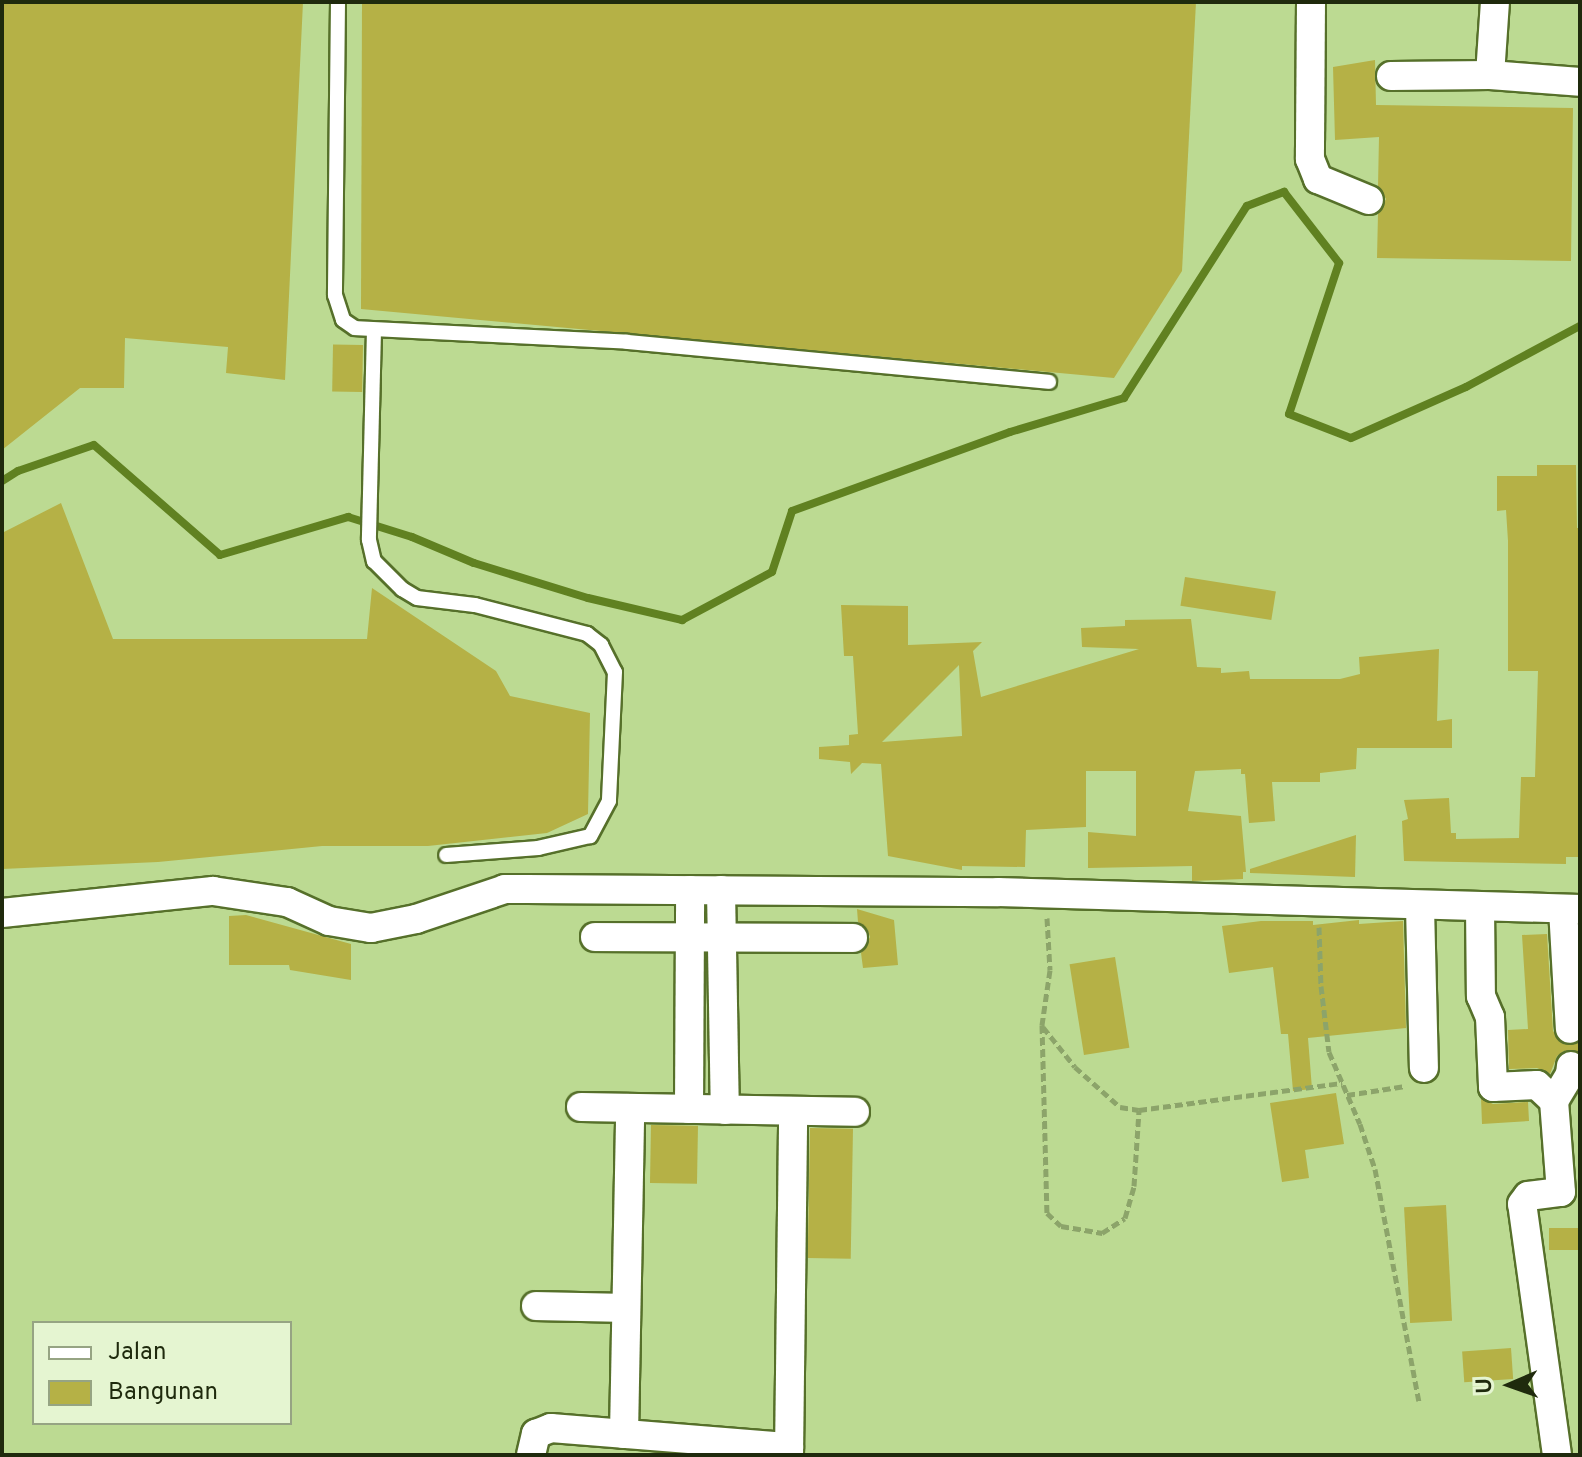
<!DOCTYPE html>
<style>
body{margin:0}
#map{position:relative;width:1582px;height:1457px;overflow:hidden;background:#bcda92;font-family:Overpass,sans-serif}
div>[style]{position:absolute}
.stream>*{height:8px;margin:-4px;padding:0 4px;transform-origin:4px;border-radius:4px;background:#608121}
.building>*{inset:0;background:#b5b146;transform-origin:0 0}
.path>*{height:5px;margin-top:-2.5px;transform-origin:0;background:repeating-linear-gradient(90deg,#8ca46a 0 8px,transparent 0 12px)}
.roads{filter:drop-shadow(2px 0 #56702a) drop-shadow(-2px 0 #56702a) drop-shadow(0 2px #56702a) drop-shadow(0 -2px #56702a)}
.service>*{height:14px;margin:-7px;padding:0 7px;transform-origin:7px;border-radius:7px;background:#fff}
.minor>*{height:28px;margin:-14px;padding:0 14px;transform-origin:14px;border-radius:14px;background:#fff}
span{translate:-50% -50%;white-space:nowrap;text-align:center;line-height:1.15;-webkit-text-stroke:7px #e5f5d1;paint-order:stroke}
.frame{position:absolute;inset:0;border:4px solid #1f2a0d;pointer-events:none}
.legend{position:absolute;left:32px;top:1321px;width:260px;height:104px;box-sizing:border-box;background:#e5f5d1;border:2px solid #96a483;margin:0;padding:10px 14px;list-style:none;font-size:24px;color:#1f2a0d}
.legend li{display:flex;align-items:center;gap:16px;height:40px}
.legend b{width:40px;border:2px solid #96a483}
.north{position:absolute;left:1470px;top:1345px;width:80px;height:80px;-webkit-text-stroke:6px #e5f5d1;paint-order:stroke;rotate:268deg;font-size:22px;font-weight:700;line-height:32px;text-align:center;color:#1f2a0d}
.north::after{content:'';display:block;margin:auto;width:28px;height:36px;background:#1f2a0d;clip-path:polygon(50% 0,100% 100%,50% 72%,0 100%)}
</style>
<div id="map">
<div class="stream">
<i style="left:2px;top:481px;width:19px;rotate:-32deg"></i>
<i style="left:18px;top:471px;width:80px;rotate:-18.9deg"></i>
<i style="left:94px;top:445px;width:167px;rotate:41.1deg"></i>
<i style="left:220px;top:555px;width:134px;rotate:-16.5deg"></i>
<i style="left:348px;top:517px;width:67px;rotate:17.4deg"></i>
<i style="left:412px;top:537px;width:67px;rotate:22.8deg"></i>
<i style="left:474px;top:563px;width:119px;rotate:17.1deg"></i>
<i style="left:588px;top:598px;width:97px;rotate:13.2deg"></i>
<i style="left:682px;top:620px;width:102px;rotate:-28.1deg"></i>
<i style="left:772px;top:572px;width:64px;rotate:-71.8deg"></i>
<i style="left:792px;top:511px;width:232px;rotate:-19.9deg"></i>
<i style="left:1010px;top:432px;width:119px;rotate:-16.6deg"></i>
<i style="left:1124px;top:398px;width:228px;rotate:-57.4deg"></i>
<i style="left:1247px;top:206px;width:40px;rotate:-21deg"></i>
<i style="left:1284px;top:192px;width:90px;rotate:52.2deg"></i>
<i style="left:1339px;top:263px;width:159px;rotate:108.3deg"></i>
<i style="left:1289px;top:414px;width:66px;rotate:21.2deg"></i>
<i style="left:1351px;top:438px;width:126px;rotate:-23.9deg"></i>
<i style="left:1466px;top:387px;width:129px;rotate:-28.2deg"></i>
</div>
<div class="building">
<i style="clip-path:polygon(2px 2px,303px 2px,285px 380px,226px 373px,228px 347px,125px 338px,124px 388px,80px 388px,2px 450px)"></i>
<i style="clip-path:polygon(362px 2px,1196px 2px,1182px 271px,1114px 378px,361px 309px)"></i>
<i style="clip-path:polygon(1375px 60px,1376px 105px,1573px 108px,1571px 261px,1377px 258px,1378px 214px,1386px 199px,1378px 186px,1379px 137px,1335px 140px,1333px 67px)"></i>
<i style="left:363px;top:345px;width:47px;height:30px;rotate:91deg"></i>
<i style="clip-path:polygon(1537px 465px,1576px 465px,1577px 528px,1580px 528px,1580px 857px,1566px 857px,1566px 864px,1404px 861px,1402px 821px,1408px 819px,1404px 800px,1449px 798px,1451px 833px,1456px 833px,1456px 839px,1519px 838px,1521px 777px,1535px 777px,1538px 671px,1508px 671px,1508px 541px,1506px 510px,1497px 511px,1497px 476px,1537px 476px)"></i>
<i style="clip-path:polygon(61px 503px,113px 639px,367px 639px,372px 588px,496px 671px,510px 696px,590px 713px,588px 814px,547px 833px,428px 846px,322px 846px,158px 862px,2px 869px,2px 533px)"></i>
<i style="left:1185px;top:577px;width:92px;height:29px;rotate:9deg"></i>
<i style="clip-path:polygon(evenodd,841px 605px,908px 606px,908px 645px,982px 642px,973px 651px,981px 697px,1139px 649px,1082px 647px,1081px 628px,1125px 626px,1125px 620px,1191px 619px,1197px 667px,1221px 668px,1221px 673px,1249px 671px,1250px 679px,1340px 679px,1360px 674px,1359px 657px,1439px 649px,1437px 721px,1452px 719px,1452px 748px,1357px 748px,1356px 769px,1320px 773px,1320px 782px,1272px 782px,1275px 821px,1249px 823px,1245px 774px,1241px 774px,1241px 769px,1195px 771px,1188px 811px,1241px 816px,1246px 872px,1243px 872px,1243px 879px,1192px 881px,1192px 866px,1088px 868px,1088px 832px,1136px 836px,1136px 771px,1086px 771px,1086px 827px,1026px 830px,1025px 867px,962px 866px,962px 870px,888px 856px,881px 764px,862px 763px,851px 774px,850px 762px,819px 759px,819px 747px,849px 745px,849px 735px,858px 734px,853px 656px,844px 656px,841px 605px,959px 665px,962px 736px,882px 742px,959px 665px)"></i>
<i style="clip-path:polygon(1356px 835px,1355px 877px,1250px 873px,1250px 869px)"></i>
<i style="clip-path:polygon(857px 909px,894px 920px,898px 965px,863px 968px,861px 953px,870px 937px,867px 929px,858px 922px)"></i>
<i style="clip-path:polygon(246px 915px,351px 944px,351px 980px,290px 970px,289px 965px,229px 965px,229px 916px)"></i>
<i style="clip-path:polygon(1359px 920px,1359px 924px,1403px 921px,1406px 1028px,1308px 1038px,1312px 1089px,1293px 1091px,1288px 1034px,1281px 1034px,1273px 967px,1229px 973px,1222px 926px,1261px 921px,1313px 921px,1313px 925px)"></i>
<i style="clip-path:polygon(1547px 934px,1553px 1031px,1563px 1044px,1580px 1043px,1580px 1052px,1564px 1051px,1557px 1056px,1550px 1074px,1537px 1068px,1509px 1069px,1508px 1030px,1528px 1029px,1522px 935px)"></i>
<i style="left:1115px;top:957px;width:92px;height:46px;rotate:81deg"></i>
<i style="clip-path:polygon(1336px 1093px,1344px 1144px,1305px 1150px,1309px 1178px,1282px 1182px,1270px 1103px)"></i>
<i style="clip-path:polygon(1481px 1098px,1493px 1104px,1528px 1102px,1529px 1121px,1482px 1124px)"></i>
<i style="left:651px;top:1125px;width:47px;height:58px;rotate:1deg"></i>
<i style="left:810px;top:1128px;width:43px;height:130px;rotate:1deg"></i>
<i style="left:1446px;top:1205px;width:116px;height:42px;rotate:87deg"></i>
<i style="left:1580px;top:1228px;width:22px;height:31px;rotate:90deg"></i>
<i style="left:1511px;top:1348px;width:31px;height:49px;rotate:86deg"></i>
</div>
<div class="path">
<i style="left:1047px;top:918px;width:52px;rotate:86.7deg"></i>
<i style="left:1050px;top:970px;width:56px;rotate:98.3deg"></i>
<i style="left:1042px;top:1025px;width:188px;rotate:88.5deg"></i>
<i style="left:1047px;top:1213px;width:19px;rotate:43deg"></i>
<i style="left:1061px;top:1226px;width:42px;rotate:9.7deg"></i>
<i style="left:1102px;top:1233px;width:27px;rotate:-33deg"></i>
<i style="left:1125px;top:1218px;width:33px;rotate:-74deg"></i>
<i style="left:1134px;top:1186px;width:76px;rotate:-86.2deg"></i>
<i style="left:1319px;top:927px;width:59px;rotate:88.1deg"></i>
<i style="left:1321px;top:986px;width:66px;rotate:83.1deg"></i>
<i style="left:1329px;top:1052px;width:78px;rotate:66.7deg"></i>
<i style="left:1360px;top:1124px;width:47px;rotate:71.6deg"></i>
<i style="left:1375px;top:1169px;width:236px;rotate:79.3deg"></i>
<i style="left:1043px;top:1027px;width:51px;rotate:51.3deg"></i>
<i style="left:1075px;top:1067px;width:60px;rotate:41.6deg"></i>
<i style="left:1120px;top:1107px;width:19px;rotate:9deg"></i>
<i style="left:1139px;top:1110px;width:205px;rotate:-7.6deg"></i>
<i style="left:1347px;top:1095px;width:59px;rotate:-8.8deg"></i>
</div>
<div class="roads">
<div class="service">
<i style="left:338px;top:2px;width:293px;rotate:90.6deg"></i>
<i style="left:335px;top:295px;width:26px;rotate:72deg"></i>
<i style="left:343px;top:320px;width:14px;rotate:34deg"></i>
<i style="left:355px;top:328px;width:272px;rotate:2.9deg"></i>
<i style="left:627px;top:342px;width:424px;rotate:5.4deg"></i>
<i style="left:374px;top:330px;width:210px;rotate:91.4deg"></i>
<i style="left:369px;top:540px;width:22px;rotate:77deg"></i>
<i style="left:374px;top:561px;width:40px;rotate:45deg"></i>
<i style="left:402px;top:589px;width:17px;rotate:31deg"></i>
<i style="left:417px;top:598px;width:58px;rotate:6.9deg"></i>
<i style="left:475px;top:605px;width:116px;rotate:14.5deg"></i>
<i style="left:587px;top:634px;width:18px;rotate:38deg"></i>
<i style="left:601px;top:645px;width:30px;rotate:63deg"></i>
<i style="left:615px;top:672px;width:129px;rotate:92.7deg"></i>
<i style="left:609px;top:801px;width:40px;rotate:118deg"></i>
<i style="left:590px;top:836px;width:53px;rotate:167deg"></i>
<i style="left:538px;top:848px;width:92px;rotate:175.6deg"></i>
</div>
<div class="minor">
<i style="left:1311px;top:2px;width:157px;rotate:90.4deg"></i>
<i style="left:1310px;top:159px;width:22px;rotate:68deg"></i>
<i style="left:1318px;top:179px;width:55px;rotate:22.4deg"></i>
<i style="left:1490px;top:75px;width:73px;rotate:-86.1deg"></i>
<i style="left:1391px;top:76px;width:99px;rotate:-0.6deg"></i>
<i style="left:1490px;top:75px;width:90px;rotate:4.4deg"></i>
<i style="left:721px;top:890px;width:220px;rotate:89deg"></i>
<i style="left:1420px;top:907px;width:161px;rotate:88.6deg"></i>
<i style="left:1480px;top:907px;width:89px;rotate:89.4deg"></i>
<i style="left:1481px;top:996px;width:23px;rotate:67deg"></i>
<i style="left:1490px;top:1017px;width:70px;rotate:87.5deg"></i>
<i style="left:1493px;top:1087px;width:44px;rotate:-2.6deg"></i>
<i style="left:1537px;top:1085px;width:23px;rotate:43deg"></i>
<i style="left:1563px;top:909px;width:120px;rotate:86.7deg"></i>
<i style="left:2px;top:913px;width:212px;rotate:-6deg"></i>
<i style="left:213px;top:891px;width:75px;rotate:8.5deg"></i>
<i style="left:287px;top:902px;width:46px;rotate:24.3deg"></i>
<i style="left:329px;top:921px;width:43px;rotate:9.5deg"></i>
<i style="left:371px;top:928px;width:46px;rotate:-11.3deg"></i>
<i style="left:416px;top:919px;width:94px;rotate:-18.6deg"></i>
<i style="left:505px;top:889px;width:22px"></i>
<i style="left:527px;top:889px;width:471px;rotate:0.4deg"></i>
<i style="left:998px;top:892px;width:582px;rotate:1.67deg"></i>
<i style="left:595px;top:937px;width:258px;rotate:0.2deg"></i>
<i style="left:581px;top:1107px;width:274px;rotate:1deg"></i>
<i style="left:689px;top:1109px;width:219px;rotate:-89.7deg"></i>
<i style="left:536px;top:1306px;width:90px;rotate:1.3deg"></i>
<i style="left:624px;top:1434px;width:326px;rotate:-88.9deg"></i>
<i style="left:531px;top:1455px;width:22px;rotate:-77deg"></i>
<i style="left:536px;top:1434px;width:16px;rotate:-22deg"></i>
<i style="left:551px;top:1428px;width:239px;rotate:4.6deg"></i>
<i style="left:789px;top:1455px;width:344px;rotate:-89.3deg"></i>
<i style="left:1557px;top:1455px;width:253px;rotate:-97.9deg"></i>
<i style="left:1522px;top:1204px;width:10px;rotate:-53deg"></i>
<i style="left:1528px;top:1196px;width:33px;rotate:-7deg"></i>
<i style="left:1561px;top:1192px;width:91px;rotate:-94.4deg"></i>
<i style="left:1554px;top:1101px;width:31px;rotate:-59deg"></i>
<i style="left:1570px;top:1074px;width:8px;rotate:-83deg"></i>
</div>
</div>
<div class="frame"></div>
<ul class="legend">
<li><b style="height:10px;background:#fff"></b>Jalan</li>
<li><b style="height:22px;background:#b5b146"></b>Bangunan</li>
</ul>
<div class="north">U</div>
</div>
